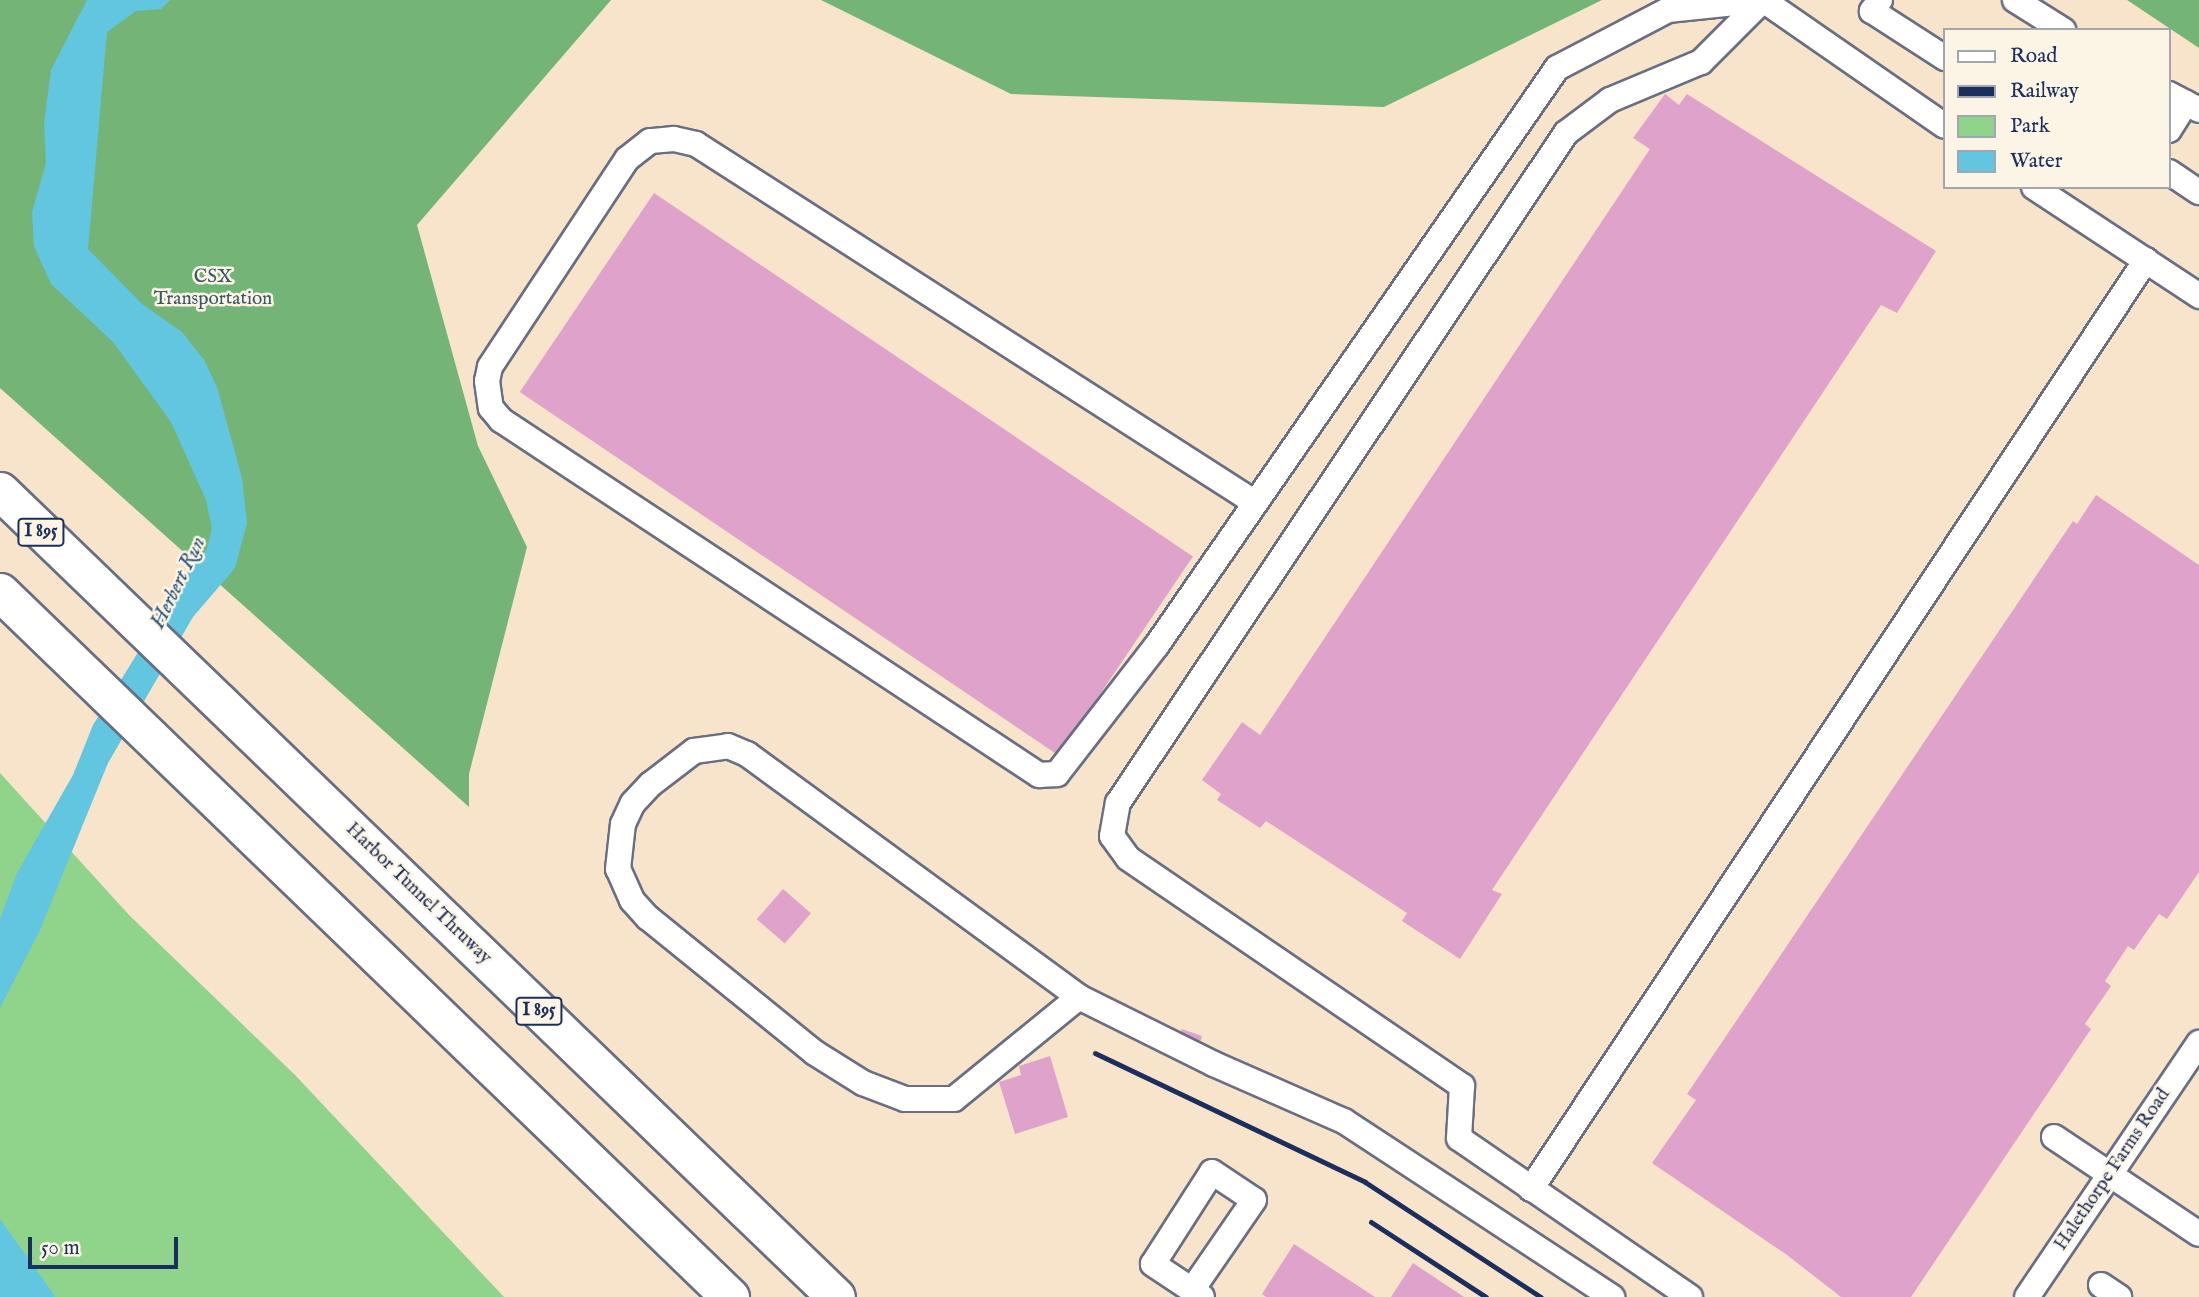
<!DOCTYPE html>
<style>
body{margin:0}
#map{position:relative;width:2199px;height:1297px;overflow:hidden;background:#f7e4cb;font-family:"IM FELL English",serif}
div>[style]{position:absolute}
.green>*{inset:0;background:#90d38b}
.forest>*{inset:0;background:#74b577}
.water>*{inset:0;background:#62c6e0}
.building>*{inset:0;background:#dfa2cb;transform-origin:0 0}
.roads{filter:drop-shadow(2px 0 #686e84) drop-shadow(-2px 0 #686e84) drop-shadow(0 2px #686e84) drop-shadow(0 -2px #686e84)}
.minor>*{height:24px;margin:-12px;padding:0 12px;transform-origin:12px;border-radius:12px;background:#fff}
.highway>*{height:37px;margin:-18.5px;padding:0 18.5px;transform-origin:18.5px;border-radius:18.5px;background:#fff}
.rail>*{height:5px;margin:-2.5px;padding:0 2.5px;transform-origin:2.5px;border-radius:2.5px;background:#1b2f5e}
span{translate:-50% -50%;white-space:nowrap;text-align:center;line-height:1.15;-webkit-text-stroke:5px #fcf5e5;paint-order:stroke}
.shield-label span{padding:2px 5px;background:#fcf5e5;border:2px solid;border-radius:5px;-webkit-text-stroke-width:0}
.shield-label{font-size:18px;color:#1b2f5e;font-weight:700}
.park-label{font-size:19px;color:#385869}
.street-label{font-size:19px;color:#1b2f5e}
.water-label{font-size:21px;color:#2d557e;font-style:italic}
.legend{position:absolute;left:1943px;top:28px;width:228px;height:161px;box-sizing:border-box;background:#fcf5e5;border:2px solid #a2a6af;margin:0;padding:9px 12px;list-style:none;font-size:21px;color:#1b2f5e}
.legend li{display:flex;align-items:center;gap:14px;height:35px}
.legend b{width:35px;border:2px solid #a2a6af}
.scale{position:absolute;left:28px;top:1237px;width:150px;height:32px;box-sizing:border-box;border:4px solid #1b2f5e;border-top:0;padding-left:9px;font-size:21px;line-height:24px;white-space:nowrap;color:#1b2f5e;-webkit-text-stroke:5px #fcf5e5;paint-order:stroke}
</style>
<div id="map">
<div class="green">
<i style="clip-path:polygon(0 773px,129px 915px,295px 1075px,504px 1297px,0 1297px)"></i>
</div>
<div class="forest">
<i style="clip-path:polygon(0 0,611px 0,417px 225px,478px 446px,527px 547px,469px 774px,469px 807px,0 388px)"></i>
<i style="clip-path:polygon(821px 0,1602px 0,1384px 107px,1011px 94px)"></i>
<i style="clip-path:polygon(2127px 0,2199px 0,2199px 48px)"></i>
</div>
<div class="water">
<i style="clip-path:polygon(87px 0,170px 0,161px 9px,136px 11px,107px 32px,88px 249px,142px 304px,182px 332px,204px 360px,217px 387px,242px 478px,247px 523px,235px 568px,193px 617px,108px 763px,40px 930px,0 1008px,0 919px,17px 873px,73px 775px,93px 725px,189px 570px,207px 549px,212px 528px,206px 500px,171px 422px,113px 342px,51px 284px,34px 246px,32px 212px,46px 163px,44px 123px,51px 70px)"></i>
<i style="clip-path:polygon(0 1219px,55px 1296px,55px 1297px,0 1297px)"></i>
</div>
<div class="building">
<i style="clip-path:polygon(1665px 94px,1679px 105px,1687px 94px,1936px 251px,1897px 313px,1881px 305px,1492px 890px,1502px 894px,1460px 959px,1402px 921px,1407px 913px,1266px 821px,1260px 828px,1217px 800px,1221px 794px,1202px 780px,1242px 722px,1260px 735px,1650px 149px,1633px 138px)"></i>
<i style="left:654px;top:193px;width:650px;height:240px;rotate:34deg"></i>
<i style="clip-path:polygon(2096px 495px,2199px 565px,2199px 872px,2167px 919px,2159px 914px,2134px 950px,2128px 946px,2105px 981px,2111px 986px,2085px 1024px,2091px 1029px,1911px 1297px,1841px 1297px,1787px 1255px,1652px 1163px,1696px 1100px,1687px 1094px,2073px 521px,2077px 524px)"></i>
<i style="left:783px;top:889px;width:37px;height:40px;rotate:41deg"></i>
<i style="clip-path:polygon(1182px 1029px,1202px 1036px,1198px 1049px,1177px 1038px)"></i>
<i style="clip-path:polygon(1050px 1056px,1068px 1117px,1015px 1134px,999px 1082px,1021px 1075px,1019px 1066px)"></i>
<i style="clip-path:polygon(1294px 1244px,1375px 1297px,1266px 1297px,1262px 1294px)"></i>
<i style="clip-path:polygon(1413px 1263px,1464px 1297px,1391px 1297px)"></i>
</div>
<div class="roads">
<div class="minor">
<i style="left:1763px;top:0;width:221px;rotate:34.7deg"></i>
<i style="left:1880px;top:0;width:14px;rotate:126deg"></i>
<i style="left:1872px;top:11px;width:87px;rotate:32.8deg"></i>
<i style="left:2015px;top:0;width:57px;rotate:32deg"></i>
<i style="left:2169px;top:94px;width:34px;rotate:28deg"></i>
<i style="left:2169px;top:130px;width:32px;rotate:-58deg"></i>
<i style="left:2169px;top:172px;width:36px;rotate:34deg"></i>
<i style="left:2034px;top:187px;width:198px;rotate:33.4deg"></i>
<i style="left:1254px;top:502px;width:663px;rotate:-147.32deg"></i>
<i style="left:696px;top:144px;width:23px;rotate:-167deg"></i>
<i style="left:674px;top:139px;width:24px;rotate:175deg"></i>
<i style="left:650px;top:141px;width:29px;rotate:142deg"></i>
<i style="left:627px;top:159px;width:249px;rotate:123.4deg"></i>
<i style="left:490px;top:367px;width:14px;rotate:102deg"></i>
<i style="left:487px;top:381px;width:27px;rotate:82deg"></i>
<i style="left:491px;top:408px;width:16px;rotate:50deg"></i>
<i style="left:501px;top:420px;width:645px;rotate:33.42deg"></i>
<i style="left:1039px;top:775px;width:18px;rotate:-3deg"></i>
<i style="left:1057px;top:774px;width:163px;rotate:-52.2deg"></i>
<i style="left:1157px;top:645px;width:702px;rotate:-55.27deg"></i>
<i style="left:1557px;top:68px;width:125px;rotate:-27.6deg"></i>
<i style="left:1668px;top:10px;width:96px;rotate:-6deg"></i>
<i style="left:1079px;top:997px;width:161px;rotate:140.8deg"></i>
<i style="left:954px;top:1099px;width:49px;rotate:180deg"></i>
<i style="left:905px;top:1099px;width:45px;rotate:-159.1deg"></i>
<i style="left:863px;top:1083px;width:57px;rotate:-148deg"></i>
<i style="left:815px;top:1053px;width:215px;rotate:-141deg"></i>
<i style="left:648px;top:918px;width:24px;rotate:-132deg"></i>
<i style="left:632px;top:900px;width:34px;rotate:-114deg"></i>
<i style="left:618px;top:869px;width:45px;rotate:-83.7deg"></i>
<i style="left:623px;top:824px;width:23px;rotate:-65deg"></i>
<i style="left:633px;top:803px;width:26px;rotate:-47deg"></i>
<i style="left:651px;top:784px;width:54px;rotate:-37.5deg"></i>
<i style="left:694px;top:751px;width:34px;rotate:-8deg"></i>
<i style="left:728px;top:746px;width:21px;rotate:23deg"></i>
<i style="left:747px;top:754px;width:411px;rotate:36.2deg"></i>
<i style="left:1079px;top:997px;width:151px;rotate:26.4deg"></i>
<i style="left:1214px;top:1064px;width:142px;rotate:23.7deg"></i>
<i style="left:1344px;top:1121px;width:321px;rotate:33.3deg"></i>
<i style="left:2054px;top:1137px;width:174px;rotate:33.8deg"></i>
<i style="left:1531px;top:1189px;width:1114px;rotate:-56.5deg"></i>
<i style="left:2101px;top:1285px;width:22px;rotate:34deg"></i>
<i style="left:1192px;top:1290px;width:47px;rotate:-146.3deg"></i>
<i style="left:1153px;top:1264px;width:109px;rotate:-57.3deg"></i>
<i style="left:1212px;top:1172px;width:50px;rotate:33.7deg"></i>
<i style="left:1254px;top:1200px;width:109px;rotate:124.6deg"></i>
<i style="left:1192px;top:1290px;width:12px;rotate:35deg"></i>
<i style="left:1690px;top:1297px;width:280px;rotate:-145.5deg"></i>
<i style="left:1459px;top:1138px;width:52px;rotate:-86.7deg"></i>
<i style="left:1462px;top:1086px;width:404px;rotate:-145.7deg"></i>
<i style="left:1128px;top:858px;width:27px;rotate:-126deg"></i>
<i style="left:1112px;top:836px;width:34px;rotate:-80deg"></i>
<i style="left:1118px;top:803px;width:806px;rotate:-56.23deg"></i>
<i style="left:1566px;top:133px;width:55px;rotate:-36.9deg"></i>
<i style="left:1610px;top:100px;width:99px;rotate:-22.7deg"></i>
<i style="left:1701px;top:62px;width:88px;rotate:-45deg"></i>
<i style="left:2027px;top:1297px;width:307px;rotate:-55.9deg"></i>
</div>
<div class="highway">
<i style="left:0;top:491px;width:1161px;rotate:43.95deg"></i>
<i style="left:0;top:592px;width:1015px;rotate:44deg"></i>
</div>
</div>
<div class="rail">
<i style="left:1095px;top:1053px;width:299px;rotate:25.5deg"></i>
<i style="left:1365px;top:1182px;width:210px;rotate:33.2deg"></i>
<i style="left:1371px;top:1222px;width:137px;rotate:33.1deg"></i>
</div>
<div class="shield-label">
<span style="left:41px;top:532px">I 895</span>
<span style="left:539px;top:1011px">I 895</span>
</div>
<div class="park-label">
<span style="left:213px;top:289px">CSX<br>Transportation</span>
</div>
<div class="street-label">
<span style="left:418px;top:894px;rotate:44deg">Harbor Tunnel Thruway</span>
<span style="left:2113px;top:1170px;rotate:-56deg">Halethorpe Farms Road</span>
</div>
<div class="water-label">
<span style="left:179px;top:583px;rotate:-64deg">Herbert Run</span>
</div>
<ul class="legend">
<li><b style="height:9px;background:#fff"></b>Road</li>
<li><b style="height:9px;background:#1b2f5e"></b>Railway</li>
<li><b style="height:19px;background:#90d38b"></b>Park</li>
<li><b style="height:19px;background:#62c6e0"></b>Water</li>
</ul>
<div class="scale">50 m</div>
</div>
